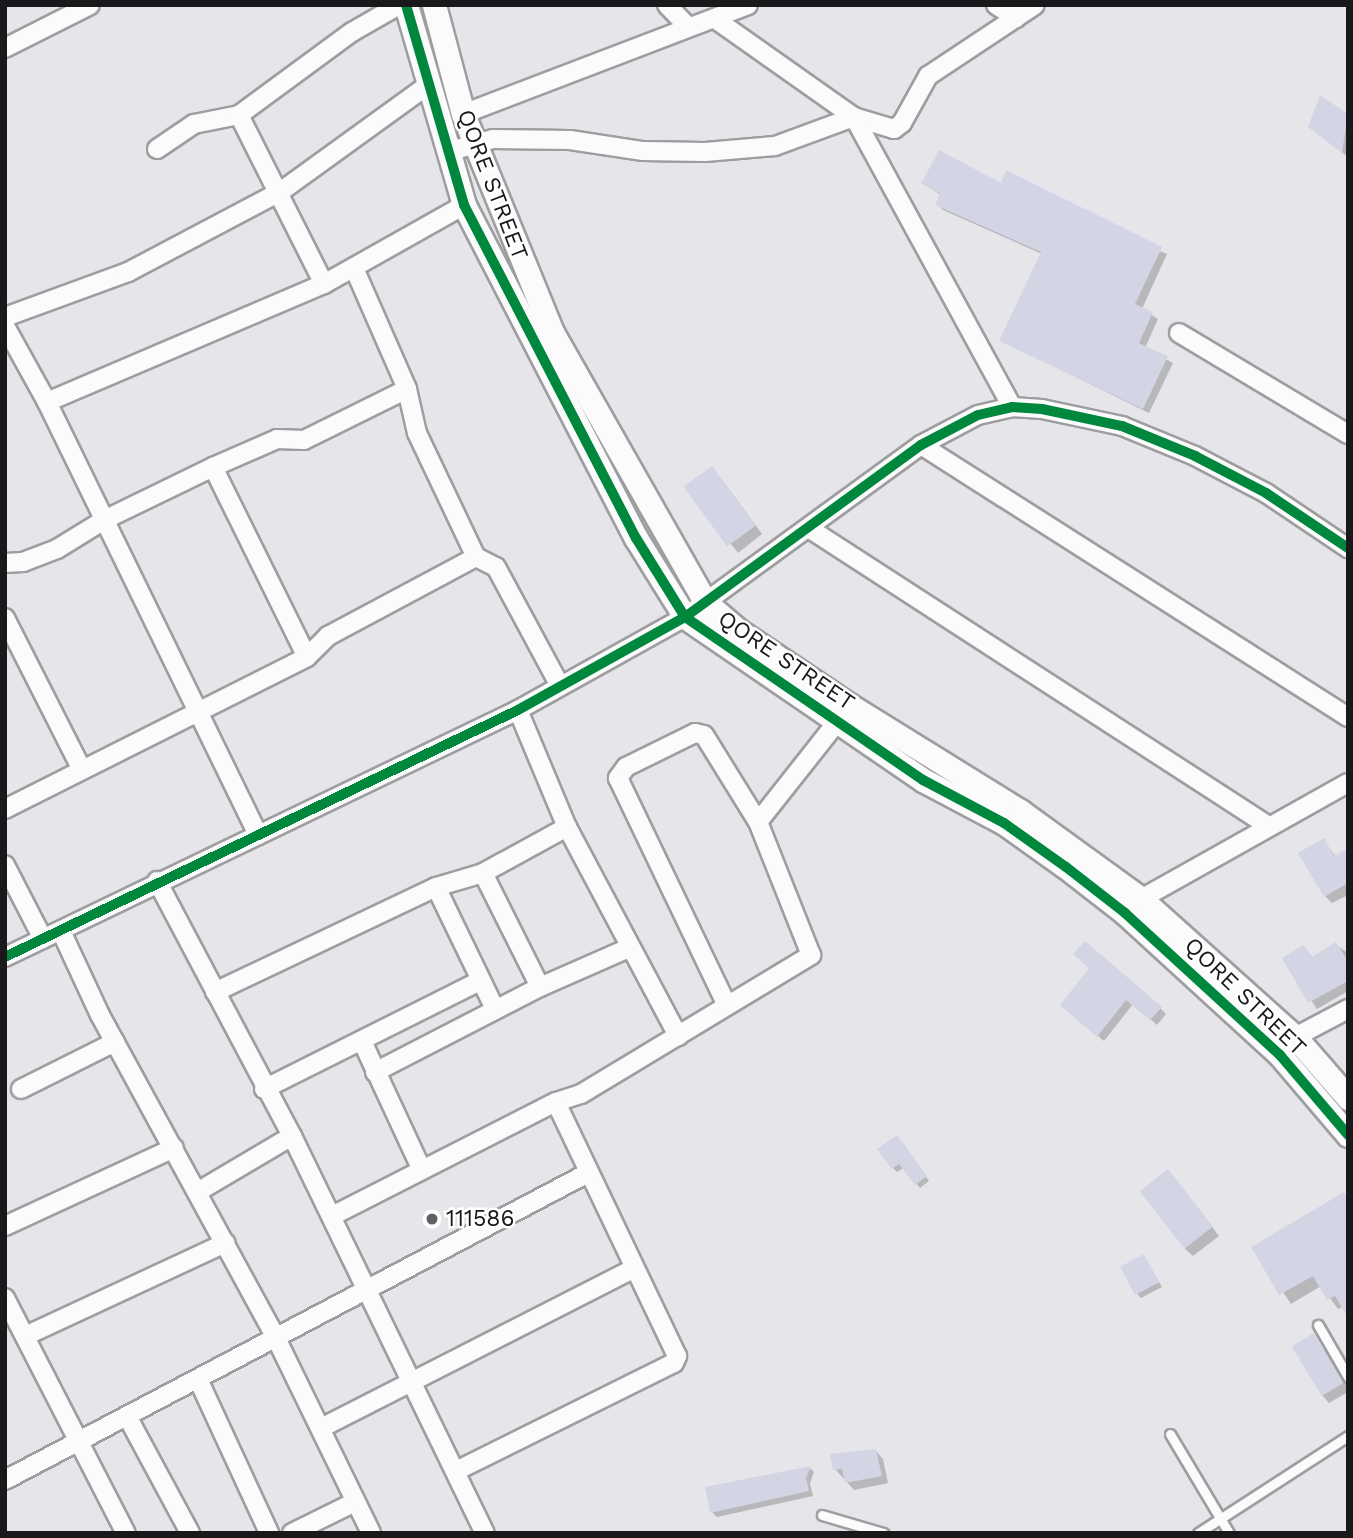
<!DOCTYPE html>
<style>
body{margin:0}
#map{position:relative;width:1353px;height:1538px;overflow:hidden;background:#e6e6ea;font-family:"Work Sans",sans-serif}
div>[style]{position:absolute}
.shadow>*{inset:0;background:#0003}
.building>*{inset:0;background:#d3d4e4;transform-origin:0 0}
.roads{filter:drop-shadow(2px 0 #9e9ea1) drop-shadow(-2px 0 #9e9ea1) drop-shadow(0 2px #9e9ea1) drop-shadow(0 -2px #9e9ea1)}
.service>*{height:9px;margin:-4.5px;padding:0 4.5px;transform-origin:4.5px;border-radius:4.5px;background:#fbfbfc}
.minor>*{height:18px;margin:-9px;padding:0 9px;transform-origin:9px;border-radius:9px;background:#fbfbfc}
.tertiary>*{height:23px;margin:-11.5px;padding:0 11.5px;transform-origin:11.5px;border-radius:11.5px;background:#fbfbfc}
.cycleway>*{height:10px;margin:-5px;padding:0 5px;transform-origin:5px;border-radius:5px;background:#00873e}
.dots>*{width:19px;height:19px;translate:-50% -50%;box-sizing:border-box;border:4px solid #fff;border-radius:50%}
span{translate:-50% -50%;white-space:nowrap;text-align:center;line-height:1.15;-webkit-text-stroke:5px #fff;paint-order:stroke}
.street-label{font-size:23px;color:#19191c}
.poi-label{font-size:23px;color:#19191c}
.left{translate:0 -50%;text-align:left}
.frame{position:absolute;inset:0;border:7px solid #19191c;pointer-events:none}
</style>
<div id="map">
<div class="shadow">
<i style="clip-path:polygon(1321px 98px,1348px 116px,1348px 157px,1310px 127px)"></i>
<i style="clip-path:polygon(923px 183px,1001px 185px,1167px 254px,1142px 309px,1158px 319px,1145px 348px,1173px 363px,1149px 413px,1002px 341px,1042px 254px,943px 210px,937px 204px,941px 195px)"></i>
<i style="clip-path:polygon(719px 476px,762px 534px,738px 553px,687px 487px)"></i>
<i style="clip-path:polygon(1323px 840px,1336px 857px,1348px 854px,1348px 895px,1332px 903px,1325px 896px)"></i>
<i style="clip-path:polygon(1336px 945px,1348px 953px,1348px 991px,1317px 1009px,1284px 959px,1304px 947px,1313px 958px)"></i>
<i style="clip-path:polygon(1091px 968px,1160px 1008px,1166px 1014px,1157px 1025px,1133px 1004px,1104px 1041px,1068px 1011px)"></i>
<i style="clip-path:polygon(901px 1141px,929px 1181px,920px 1188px,903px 1168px,897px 1172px,893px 1168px)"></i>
<i style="clip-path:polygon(1168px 1171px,1219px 1236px,1193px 1256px,1185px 1249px)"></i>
<i style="clip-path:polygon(1343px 1195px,1343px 1307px,1338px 1309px,1321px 1286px,1291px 1304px,1253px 1247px)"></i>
<i style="clip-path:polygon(1143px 1256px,1162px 1287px,1141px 1298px,1136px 1293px)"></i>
<i style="clip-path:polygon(1314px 1335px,1348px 1386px,1348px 1392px,1329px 1403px,1322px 1395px)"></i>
<i style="clip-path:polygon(876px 1451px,883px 1459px,888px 1483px,854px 1490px,835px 1469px)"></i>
<i style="clip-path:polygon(810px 1468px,814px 1472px,810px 1483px,813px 1496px,717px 1517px,712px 1512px)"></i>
</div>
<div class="building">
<i style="clip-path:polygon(1320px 95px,1348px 114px,1342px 153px,1308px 127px)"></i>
<i style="clip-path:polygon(939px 150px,1001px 183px,1006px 170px,1162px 247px,1135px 304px,1153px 312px,1139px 343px,1168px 356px,1143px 409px,999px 341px,1041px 252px,935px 205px,940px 193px,921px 184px)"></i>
<i style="left:712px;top:466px;width:74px;height:35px;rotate:54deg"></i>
<i style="clip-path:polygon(1324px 838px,1334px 856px,1348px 848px,1348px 883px,1324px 897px,1298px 853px)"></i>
<i style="clip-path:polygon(1085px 941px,1162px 1007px,1150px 1020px,1126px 1000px,1097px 1037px,1060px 1005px,1089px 968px,1073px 954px)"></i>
<i style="clip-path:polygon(1336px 942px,1348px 961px,1348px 981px,1308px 1003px,1282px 958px,1304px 945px,1312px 957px)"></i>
<i style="clip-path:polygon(897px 1135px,927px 1176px,915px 1185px,899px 1164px,892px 1169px,877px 1149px)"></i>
<i style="left:1168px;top:1169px;width:73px;height:36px;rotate:52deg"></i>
<i style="clip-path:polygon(1344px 1192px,1348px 1199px,1348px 1318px,1335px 1296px,1327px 1300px,1313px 1276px,1279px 1295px,1251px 1247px)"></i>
<i style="left:1144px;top:1254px;width:32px;height:27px;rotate:62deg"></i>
<i style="left:1314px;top:1333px;width:58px;height:26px;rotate:59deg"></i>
<i style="clip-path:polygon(876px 1449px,882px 1476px,845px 1483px,842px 1469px,833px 1470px,830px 1454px)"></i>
<i style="clip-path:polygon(811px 1466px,806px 1478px,809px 1491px,710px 1513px,705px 1487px)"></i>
</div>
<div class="roads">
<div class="service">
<i style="left:1318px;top:1325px;width:60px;rotate:60deg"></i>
<i style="left:1170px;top:1434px;width:115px;rotate:59.2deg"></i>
<i style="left:822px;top:1515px;width:64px;rotate:16.4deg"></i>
<i style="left:1198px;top:1533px;width:179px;rotate:-32.9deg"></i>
</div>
<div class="minor">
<i style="left:667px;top:5px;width:30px;rotate:46deg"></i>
<i style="left:996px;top:5px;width:24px;rotate:33deg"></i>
<i style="left:715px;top:19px;width:170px;rotate:35.2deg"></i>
<i style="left:854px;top:117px;width:42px;rotate:16.7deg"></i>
<i style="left:894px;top:129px;width:10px;rotate:-37deg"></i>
<i style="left:902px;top:123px;width:54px;rotate:-61deg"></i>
<i style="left:928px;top:76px;width:128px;rotate:-33.6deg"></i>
<i style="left:5px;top:48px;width:95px;rotate:-26.8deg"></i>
<i style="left:463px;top:114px;width:305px;rotate:-20.9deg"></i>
<i style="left:239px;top:115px;width:189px;rotate:63.3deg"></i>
<i style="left:854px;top:117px;width:330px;rotate:61.4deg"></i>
<i style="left:157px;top:149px;width:45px;rotate:-34deg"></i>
<i style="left:194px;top:124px;width:46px;rotate:-11.3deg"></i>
<i style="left:239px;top:115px;width:140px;rotate:-36.3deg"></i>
<i style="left:352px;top:32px;width:54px;rotate:-29.9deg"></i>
<i style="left:451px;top:151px;width:44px;rotate:-15.9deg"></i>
<i style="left:493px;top:139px;width:77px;rotate:0.7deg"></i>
<i style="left:570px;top:140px;width:74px;rotate:8.6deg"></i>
<i style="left:643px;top:151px;width:62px;rotate:0.9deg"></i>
<i style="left:705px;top:152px;width:70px;rotate:-4.9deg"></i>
<i style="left:775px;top:146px;width:84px;rotate:-20.2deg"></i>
<i style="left:354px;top:268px;width:132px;rotate:66.3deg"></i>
<i style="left:407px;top:389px;width:45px;rotate:77.2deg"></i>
<i style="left:417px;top:433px;width:137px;rotate:64.6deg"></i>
<i style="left:476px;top:557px;width:22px;rotate:27deg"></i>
<i style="left:496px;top:567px;width:135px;rotate:61.7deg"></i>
<i style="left:5px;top:317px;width:131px;rotate:-20.1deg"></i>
<i style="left:128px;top:272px;width:172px;rotate:-27.8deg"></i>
<i style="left:280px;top:192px;width:183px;rotate:-35.9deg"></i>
<i style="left:5px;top:326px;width:87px;rotate:61.1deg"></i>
<i style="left:47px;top:402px;width:482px;rotate:64deg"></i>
<i style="left:1179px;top:333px;width:197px;rotate:30.9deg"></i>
<i style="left:47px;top:402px;width:301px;rotate:-23.1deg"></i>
<i style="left:324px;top:284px;width:161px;rotate:-29.4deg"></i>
<i style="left:921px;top:445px;width:506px;rotate:32.5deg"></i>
<i style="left:213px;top:467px;width:212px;rotate:63.7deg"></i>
<i style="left:810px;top:529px;width:544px;rotate:32.93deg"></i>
<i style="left:5px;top:563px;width:18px;rotate:-3deg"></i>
<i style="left:23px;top:562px;width:36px;rotate:-21deg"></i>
<i style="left:57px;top:549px;width:55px;rotate:-31.7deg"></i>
<i style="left:104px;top:520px;width:121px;rotate:-25.9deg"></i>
<i style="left:213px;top:467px;width:70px;rotate:-23.6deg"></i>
<i style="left:277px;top:439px;width:27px;rotate:2deg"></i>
<i style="left:304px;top:440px;width:115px;rotate:-26.3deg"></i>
<i style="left:5px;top:618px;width:170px;rotate:63.1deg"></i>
<i style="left:518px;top:710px;width:127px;rotate:67.3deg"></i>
<i style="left:567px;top:827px;width:237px;rotate:62deg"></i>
<i style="left:5px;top:809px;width:338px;rotate:-26.7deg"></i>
<i style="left:307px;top:657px;width:30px;rotate:-45deg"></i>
<i style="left:328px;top:636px;width:168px;rotate:-28.1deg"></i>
<i style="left:758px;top:822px;width:127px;rotate:-51.7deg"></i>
<i style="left:5px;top:865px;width:83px;rotate:62.8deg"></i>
<i style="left:483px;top:873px;width:127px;rotate:63.4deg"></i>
<i style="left:157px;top:881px;width:289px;rotate:62.1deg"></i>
<i style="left:292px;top:1136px;width:441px;rotate:64.1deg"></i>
<i style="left:436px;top:887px;width:136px;rotate:64.2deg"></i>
<i style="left:1141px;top:899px;width:237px;rotate:-29.3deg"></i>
<i style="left:61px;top:931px;width:93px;rotate:65.1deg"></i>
<i style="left:100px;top:1015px;width:368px;rotate:61.4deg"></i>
<i style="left:276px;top:1338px;width:217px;rotate:64deg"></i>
<i style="left:5px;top:957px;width:569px;rotate:-25.71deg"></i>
<i style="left:518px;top:710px;width:191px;rotate:-29.1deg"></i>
<i style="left:685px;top:617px;width:292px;rotate:-36.1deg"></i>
<i style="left:921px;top:445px;width:64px;rotate:-27.8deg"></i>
<i style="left:978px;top:415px;width:35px;rotate:-13deg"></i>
<i style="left:1012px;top:407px;width:30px;rotate:4deg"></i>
<i style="left:1042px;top:409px;width:82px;rotate:12deg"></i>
<i style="left:1122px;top:426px;width:79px;rotate:22.3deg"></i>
<i style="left:1195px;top:456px;width:80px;rotate:27.5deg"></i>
<i style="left:1266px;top:493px;width:99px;rotate:33.9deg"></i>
<i style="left:215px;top:992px;width:245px;rotate:-25.4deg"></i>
<i style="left:436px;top:887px;width:49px;rotate:-16.6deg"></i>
<i style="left:483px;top:873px;width:96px;rotate:-28.7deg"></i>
<i style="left:1295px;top:1037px;width:60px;rotate:-27.8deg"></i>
<i style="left:362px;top:1041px;width:140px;rotate:65.1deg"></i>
<i style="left:375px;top:1072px;width:186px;rotate:-27.3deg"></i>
<i style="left:540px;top:987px;width:97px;rotate:-23.7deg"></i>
<i style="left:21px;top:1089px;width:105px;rotate:-26.6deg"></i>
<i style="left:264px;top:1089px;width:241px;rotate:-26.6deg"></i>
<i style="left:199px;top:1191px;width:108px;rotate:-30.6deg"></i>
<i style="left:332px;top:1216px;width:251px;rotate:-27deg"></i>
<i style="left:556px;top:1102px;width:26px;rotate:-18deg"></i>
<i style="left:581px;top:1094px;width:269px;rotate:-31.1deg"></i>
<i style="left:811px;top:955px;width:143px;rotate:-111.7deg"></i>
<i style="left:758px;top:822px;width:102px;rotate:-121.8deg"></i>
<i style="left:704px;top:735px;width:9px;rotate:-167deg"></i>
<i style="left:695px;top:733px;width:77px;rotate:153.8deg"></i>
<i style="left:626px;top:767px;width:14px;rotate:126deg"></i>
<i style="left:618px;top:778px;width:252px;rotate:64.4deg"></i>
<i style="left:5px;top:1226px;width:186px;rotate:-24.8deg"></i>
<i style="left:5px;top:1298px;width:264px;rotate:62.8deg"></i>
<i style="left:25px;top:1336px;width:221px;rotate:-24.9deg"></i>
<i style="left:198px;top:1379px;width:170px;rotate:65.2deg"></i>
<i style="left:127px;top:1416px;width:133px;rotate:61.7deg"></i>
<i style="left:321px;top:1428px;width:350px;rotate:-27deg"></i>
<i style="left:458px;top:1470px;width:241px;rotate:-26.4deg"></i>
<i style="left:674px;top:1363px;width:8px;rotate:-67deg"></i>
<i style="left:677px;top:1356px;width:281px;rotate:-115.5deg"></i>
<i style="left:5px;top:1480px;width:659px;rotate:-27.77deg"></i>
<i style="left:292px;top:1533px;width:70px;rotate:-26.2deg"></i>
</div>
<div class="tertiary">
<i style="left:406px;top:5px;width:208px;rotate:73.8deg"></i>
<i style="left:464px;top:205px;width:375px;rotate:62.7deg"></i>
<i style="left:636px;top:538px;width:93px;rotate:58.2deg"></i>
<i style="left:685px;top:617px;width:288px;rotate:34.4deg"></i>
<i style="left:923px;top:780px;width:92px;rotate:28deg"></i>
<i style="left:1004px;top:823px;width:76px;rotate:35.4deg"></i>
<i style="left:1066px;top:867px;width:75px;rotate:37.9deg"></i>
<i style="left:1125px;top:913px;width:210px;rotate:42.5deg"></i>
<i style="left:1280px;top:1055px;width:105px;rotate:49.6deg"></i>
<i style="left:434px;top:5px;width:113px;rotate:75.1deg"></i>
<i style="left:463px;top:114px;width:238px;rotate:67.8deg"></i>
<i style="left:553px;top:334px;width:308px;rotate:60.4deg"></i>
<i style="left:705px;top:602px;width:45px;rotate:40.5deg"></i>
<i style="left:739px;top:631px;width:133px;rotate:33.9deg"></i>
<i style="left:849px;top:705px;width:201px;rotate:31.8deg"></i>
<i style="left:1020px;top:811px;width:150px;rotate:36deg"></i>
<i style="left:1141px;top:899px;width:207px;rotate:41.9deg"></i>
<i style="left:1295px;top:1037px;width:81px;rotate:49deg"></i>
</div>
</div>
<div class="cycleway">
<i style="left:406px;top:5px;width:208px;rotate:73.8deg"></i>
<i style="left:464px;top:205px;width:375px;rotate:62.7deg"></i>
<i style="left:636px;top:538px;width:93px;rotate:58.2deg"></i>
<i style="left:685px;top:617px;width:288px;rotate:34.4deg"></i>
<i style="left:923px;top:780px;width:92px;rotate:28deg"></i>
<i style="left:1004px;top:823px;width:76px;rotate:35.4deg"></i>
<i style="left:1066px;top:867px;width:75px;rotate:37.9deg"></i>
<i style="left:1125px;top:913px;width:210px;rotate:42.5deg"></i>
<i style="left:1280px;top:1055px;width:105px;rotate:49.6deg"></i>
<i style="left:5px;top:957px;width:569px;rotate:-25.71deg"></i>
<i style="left:518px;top:710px;width:191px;rotate:-29.1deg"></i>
<i style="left:685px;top:617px;width:292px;rotate:-36.1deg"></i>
<i style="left:921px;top:445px;width:64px;rotate:-27.8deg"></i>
<i style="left:978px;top:415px;width:35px;rotate:-13deg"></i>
<i style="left:1012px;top:407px;width:30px;rotate:4deg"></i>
<i style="left:1042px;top:409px;width:82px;rotate:12deg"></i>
<i style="left:1122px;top:426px;width:79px;rotate:22.3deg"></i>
<i style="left:1195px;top:456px;width:80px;rotate:27.5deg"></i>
<i style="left:1266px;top:493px;width:99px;rotate:33.9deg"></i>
</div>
<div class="dots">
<i style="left:432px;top:1219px;background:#616164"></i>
</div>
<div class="street-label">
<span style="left:492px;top:185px;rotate:69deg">QORE STREET</span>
<span style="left:786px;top:661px;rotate:34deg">QORE STREET</span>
<span style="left:1245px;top:997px;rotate:44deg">QORE STREET</span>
</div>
<div class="poi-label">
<span class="left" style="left:446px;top:1219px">111586</span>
</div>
<div class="frame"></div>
</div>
